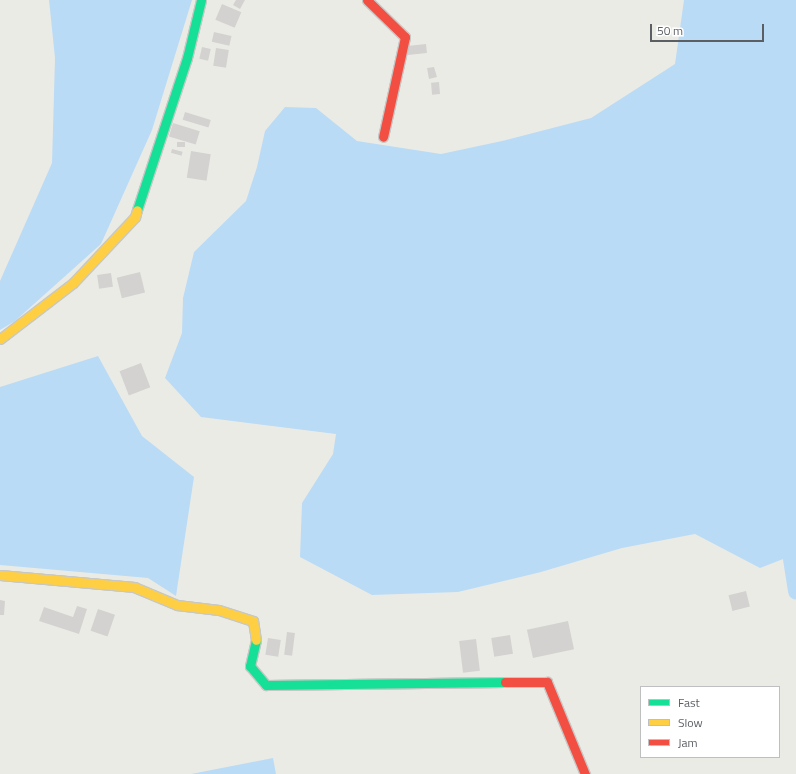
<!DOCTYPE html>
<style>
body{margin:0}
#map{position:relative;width:796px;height:774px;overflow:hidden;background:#ebebe6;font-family:"Titillium Web",sans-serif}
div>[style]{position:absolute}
.water>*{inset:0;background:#badbf5}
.canal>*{height:16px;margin:-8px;padding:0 8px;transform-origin:8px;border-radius:8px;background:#badbf5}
.building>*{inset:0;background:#d3d2d0;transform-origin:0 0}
.roads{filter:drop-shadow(1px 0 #c7c8c6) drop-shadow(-1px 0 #c7c8c6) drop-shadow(0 1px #c7c8c6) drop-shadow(0 -1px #c7c8c6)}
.fast>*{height:9px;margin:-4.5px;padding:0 4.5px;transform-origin:4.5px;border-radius:4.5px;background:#16e098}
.slow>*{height:9px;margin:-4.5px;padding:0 4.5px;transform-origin:4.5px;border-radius:4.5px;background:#ffcf43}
.jam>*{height:9px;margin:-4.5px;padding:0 4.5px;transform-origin:4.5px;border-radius:4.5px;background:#f24e42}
span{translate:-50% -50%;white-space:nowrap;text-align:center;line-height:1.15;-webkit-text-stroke:3px #fff;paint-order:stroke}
.legend{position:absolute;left:640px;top:686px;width:140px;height:72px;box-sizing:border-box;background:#fff;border:1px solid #bdbfc1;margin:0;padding:5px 7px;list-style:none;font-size:12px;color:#5b5f64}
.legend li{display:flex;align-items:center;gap:8px;height:20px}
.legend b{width:20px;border:1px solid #bdbfc1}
.scale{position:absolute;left:650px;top:24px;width:114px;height:18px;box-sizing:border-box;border:2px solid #5b5f64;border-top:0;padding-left:5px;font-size:12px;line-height:14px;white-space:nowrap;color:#5b5f64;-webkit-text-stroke:3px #fff;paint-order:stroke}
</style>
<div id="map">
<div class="water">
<i style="clip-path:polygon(49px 0,192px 0,152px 130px,101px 244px,15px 321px,0 330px,0 281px,52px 163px,55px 58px)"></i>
<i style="clip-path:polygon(684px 0,796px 0,796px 554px,760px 568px,695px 534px,622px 548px,541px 572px,458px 592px,372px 595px,300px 557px,302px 503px,333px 454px,336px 434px,201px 417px,165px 378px,182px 333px,183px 298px,194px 252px,246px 201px,257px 167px,265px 131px,285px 107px,316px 108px,357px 141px,441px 154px,502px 141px,591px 118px,675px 64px)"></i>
<i style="clip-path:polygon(98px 356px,142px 436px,194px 477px,176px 596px,148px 578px,0 565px,0 387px)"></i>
<i style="clip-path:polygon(273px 758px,276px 774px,191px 774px)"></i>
</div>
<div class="canal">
<i style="left:790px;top:553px;width:39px;rotate:81deg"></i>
</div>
<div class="building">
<i style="clip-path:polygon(236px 0,245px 0,240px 9px,233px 5px)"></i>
<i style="left:222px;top:4px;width:21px;height:17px;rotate:23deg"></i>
<i style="left:214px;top:32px;width:18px;height:10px;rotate:13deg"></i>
<i style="left:426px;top:44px;width:9px;height:19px;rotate:84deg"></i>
<i style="left:202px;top:47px;width:9px;height:12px;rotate:13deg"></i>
<i style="left:216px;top:48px;width:13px;height:18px;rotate:9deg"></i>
<i style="clip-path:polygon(434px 67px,437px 77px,429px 79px,427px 68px)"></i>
<i style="left:439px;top:82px;width:12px;height:8px;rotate:85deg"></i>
<i style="left:185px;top:112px;width:27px;height:8px;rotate:17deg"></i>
<i style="left:173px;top:123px;width:28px;height:14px;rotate:17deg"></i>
<i style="left:177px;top:142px;width:8px;height:5px"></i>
<i style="left:172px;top:149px;width:11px;height:4px;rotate:15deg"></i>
<i style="left:191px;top:151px;width:20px;height:27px;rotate:9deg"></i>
<i style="left:140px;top:272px;width:21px;height:24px;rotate:76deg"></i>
<i style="left:111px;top:273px;width:14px;height:14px;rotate:82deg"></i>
<i style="left:141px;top:363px;width:26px;height:23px;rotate:69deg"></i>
<i style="left:746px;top:591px;width:16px;height:18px;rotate:76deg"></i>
<i style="clip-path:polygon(0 600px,5px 601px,4px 615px,0 615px)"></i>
<i style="clip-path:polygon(77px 606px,87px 609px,79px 634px,39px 621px,44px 607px,73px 617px)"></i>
<i style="left:98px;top:609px;width:18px;height:23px;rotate:19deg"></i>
<i style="left:568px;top:621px;width:29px;height:42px;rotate:78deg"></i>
<i style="left:287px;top:632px;width:8px;height:23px;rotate:7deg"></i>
<i style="left:510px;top:635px;width:19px;height:19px;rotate:81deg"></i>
<i style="left:268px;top:638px;width:13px;height:17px;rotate:9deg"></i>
<i style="left:476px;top:639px;width:32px;height:17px;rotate:83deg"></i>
</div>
<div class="roads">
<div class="fast">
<i style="left:137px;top:210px;width:160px;rotate:-71.8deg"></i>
<i style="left:187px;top:58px;width:60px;rotate:-76.4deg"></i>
<i style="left:256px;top:640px;width:27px;rotate:103deg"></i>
<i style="left:250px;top:666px;width:25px;rotate:50deg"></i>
<i style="left:266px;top:685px;width:239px;rotate:-0.7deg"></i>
</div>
<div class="slow">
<i style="left:0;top:339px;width:92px;rotate:-37.5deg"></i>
<i style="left:73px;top:283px;width:91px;rotate:-46.8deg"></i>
<i style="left:135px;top:217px;width:7px;rotate:-74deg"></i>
<i style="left:0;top:575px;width:135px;rotate:5.1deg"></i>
<i style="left:134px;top:587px;width:47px;rotate:22.7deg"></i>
<i style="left:177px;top:605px;width:42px;rotate:6.8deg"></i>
<i style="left:219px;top:610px;width:36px;rotate:18deg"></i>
<i style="left:253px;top:621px;width:19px;rotate:81deg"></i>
</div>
<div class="jam">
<i style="left:367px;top:0;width:53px;rotate:44.2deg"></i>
<i style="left:405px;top:37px;width:102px;rotate:102.4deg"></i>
<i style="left:505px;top:682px;width:42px"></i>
<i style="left:547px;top:682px;width:100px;rotate:67.6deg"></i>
</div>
</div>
<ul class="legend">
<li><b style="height:5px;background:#16e098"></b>Fast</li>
<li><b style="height:5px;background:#ffcf43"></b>Slow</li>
<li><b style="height:5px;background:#f24e42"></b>Jam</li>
</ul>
<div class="scale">50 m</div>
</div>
